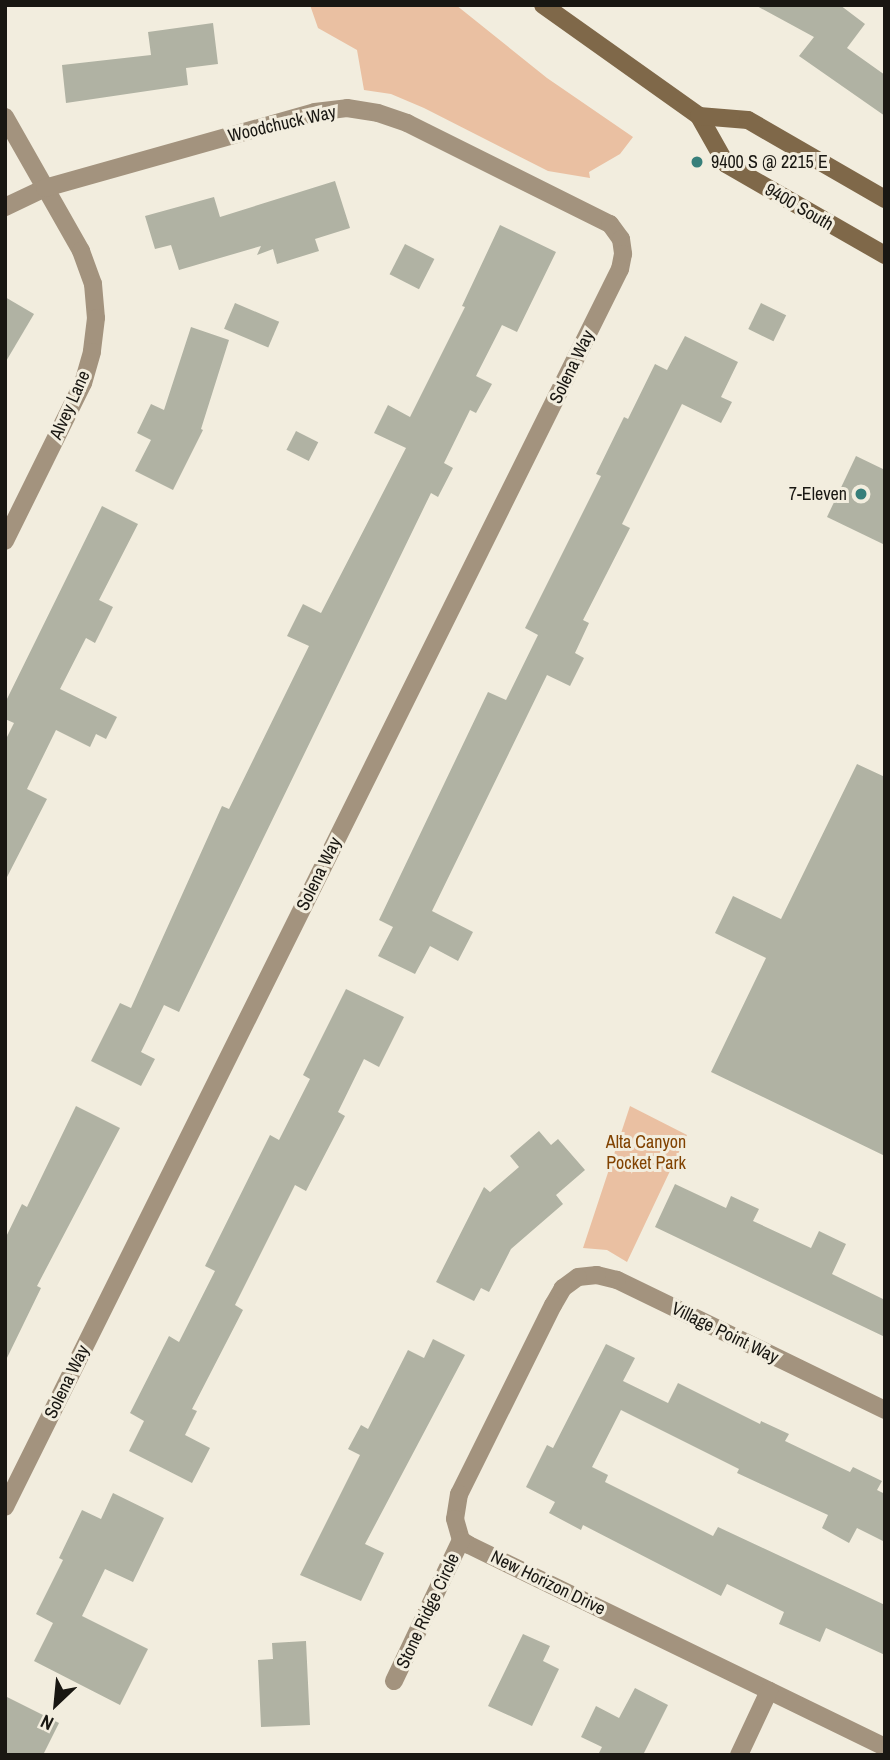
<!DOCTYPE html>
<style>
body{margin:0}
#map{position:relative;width:890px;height:1760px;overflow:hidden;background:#f2edde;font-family:"Archivo Narrow",sans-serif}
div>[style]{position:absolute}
.green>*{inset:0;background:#eac0a2}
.building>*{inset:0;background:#b0b2a3;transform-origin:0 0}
.street>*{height:18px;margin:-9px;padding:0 9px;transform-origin:9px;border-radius:9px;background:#a3937e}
.secondary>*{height:18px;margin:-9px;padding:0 9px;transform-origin:9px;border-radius:9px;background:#7f6849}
.dots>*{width:19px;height:19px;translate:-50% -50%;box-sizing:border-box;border:4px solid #f2edde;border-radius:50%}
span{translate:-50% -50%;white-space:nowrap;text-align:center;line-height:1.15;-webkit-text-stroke:6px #f2edde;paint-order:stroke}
.street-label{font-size:18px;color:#191712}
.poi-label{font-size:18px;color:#191712}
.left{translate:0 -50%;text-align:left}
.right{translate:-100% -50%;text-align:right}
.park-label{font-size:18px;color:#814201}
.frame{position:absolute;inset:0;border:7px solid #191712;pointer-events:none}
.north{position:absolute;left:21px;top:1669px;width:70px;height:70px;-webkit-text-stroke:5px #f2edde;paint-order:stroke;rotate:206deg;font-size:19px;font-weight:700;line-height:28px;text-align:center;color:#191712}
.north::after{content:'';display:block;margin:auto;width:24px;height:32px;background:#191712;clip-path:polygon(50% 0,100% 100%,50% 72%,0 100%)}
</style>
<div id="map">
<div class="green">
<i style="clip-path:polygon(310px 5px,456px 5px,547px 78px,633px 137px,620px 154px,589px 172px,590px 178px,548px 171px,424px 108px,391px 94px,364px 90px,357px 50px,318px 28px)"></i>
<i style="clip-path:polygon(630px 1106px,687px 1135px,627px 1262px,607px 1250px,583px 1248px)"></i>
</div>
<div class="building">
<i style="clip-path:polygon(755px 5px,840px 5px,865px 24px,847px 48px,885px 75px,885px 116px,799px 56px,814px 37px)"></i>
<i style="clip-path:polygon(213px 23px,218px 64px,186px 68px,188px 85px,66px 103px,62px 65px,151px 55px,148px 32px)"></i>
<i style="clip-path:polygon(335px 181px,350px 228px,315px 239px,319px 251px,277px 264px,273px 249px,257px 255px,261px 246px,179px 270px,171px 245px,155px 249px,145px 216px,214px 197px,220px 217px)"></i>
<i style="clip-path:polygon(500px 225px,556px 252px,517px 332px,502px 325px,476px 376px,492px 384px,476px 413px,470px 410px,444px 463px,453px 468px,438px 497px,431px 493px,179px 1012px,164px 1005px,141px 1052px,155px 1059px,141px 1086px,91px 1061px,120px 1003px,131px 1008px,222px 806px,229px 809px,309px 646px,287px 636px,303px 604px,321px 613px,406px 448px,374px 433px,388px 405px,410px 417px,465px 307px,462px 306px)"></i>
<i style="left:405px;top:244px;width:33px;height:34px;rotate:27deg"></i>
<i style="clip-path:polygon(5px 297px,34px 314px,5px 363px)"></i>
<i style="left:235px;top:303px;width:48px;height:28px;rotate:23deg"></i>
<i style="left:761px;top:303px;width:28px;height:29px;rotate:26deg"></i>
<i style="clip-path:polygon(191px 327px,229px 340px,201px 429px,203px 430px,173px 490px,135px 471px,151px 440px,137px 433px,151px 404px,164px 410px)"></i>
<i style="clip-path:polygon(685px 336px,738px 362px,721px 397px,732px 402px,721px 423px,682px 404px,622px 524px,630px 528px,583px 620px,589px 623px,575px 653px,584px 658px,570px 686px,547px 675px,432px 911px,473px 932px,458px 961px,430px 946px,415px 974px,378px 956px,393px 927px,379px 920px,488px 692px,506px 700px,538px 635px,525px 628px,601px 476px,596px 474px,624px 417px,628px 419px,655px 364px,667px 370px)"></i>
<i style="left:296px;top:431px;width:25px;height:21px;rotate:27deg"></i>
<i style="clip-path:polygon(856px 456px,885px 470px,885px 545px,827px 517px)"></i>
<i style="clip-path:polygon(102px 506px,138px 524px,99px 600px,113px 607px,95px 643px,86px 638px,60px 689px,117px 717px,106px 739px,96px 734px,90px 747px,56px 730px,27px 789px,47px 799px,5px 881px,5px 741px,14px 723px,5px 719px,5px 703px)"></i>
<i style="clip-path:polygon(857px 764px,885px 777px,885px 1156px,711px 1072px,766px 958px,715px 933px,733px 896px,781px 919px)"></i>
<i style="clip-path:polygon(346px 989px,404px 1017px,379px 1067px,364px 1059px,338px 1112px,345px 1116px,306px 1191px,295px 1185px,235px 1305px,243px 1310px,192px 1409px,197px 1411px,185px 1435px,210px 1448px,192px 1483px,129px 1451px,144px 1421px,130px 1413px,169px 1336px,179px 1342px,215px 1271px,205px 1266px,270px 1135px,279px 1140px,310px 1079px,303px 1075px)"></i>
<i style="clip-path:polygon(76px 1106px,120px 1128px,37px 1286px,41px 1288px,5px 1362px,5px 1239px,22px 1204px,27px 1207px)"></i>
<i style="clip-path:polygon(539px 1131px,551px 1145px,558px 1139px,585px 1170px,556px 1195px,563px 1204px,511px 1249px,489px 1292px,481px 1288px,474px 1301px,436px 1282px,484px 1187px,490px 1192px,519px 1167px,510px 1156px)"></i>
<i style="clip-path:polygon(675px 1184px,726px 1208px,731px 1196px,759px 1209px,753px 1221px,811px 1248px,819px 1231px,846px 1244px,832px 1274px,885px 1300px,885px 1337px,655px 1227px)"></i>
<i style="clip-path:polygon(433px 1339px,465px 1355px,365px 1544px,384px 1553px,361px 1601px,300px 1575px,360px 1455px,348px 1449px,361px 1425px,368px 1429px,408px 1350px,424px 1358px)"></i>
<i style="clip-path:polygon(606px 1344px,635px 1358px,623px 1381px,668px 1403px,678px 1383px,760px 1424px,761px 1421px,789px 1434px,785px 1441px,850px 1472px,853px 1467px,882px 1481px,877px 1490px,885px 1494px,885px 1542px,857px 1528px,849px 1543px,822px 1528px,828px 1515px,737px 1473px,739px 1469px,621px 1410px,592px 1467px,608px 1475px,605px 1482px,713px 1536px,718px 1527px,885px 1605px,885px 1655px,826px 1628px,820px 1642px,779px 1624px,784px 1612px,727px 1584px,721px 1596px,583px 1525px,581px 1530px,549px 1513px,555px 1502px,526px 1487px,547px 1445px,553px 1448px)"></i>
<i style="clip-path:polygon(113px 1493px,164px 1518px,133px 1582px,105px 1569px,82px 1616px,148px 1649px,120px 1705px,34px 1661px,53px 1623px,36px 1614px,63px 1560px,59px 1558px,82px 1510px,101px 1519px)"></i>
<i style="clip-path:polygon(523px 1634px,550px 1646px,543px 1661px,559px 1669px,532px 1726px,488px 1706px)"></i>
<i style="clip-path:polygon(306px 1641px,310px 1725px,261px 1727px,258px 1660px,273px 1659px,272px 1643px)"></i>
<i style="clip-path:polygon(635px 1688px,668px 1705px,643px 1755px,598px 1755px,602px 1747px,581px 1737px,596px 1706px,619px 1718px)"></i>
<i style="clip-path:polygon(5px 1696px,59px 1723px,43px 1755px,5px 1755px)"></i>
</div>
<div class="street">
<i style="left:5px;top:117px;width:154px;rotate:60.4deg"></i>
<i style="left:81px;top:251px;width:35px;rotate:70deg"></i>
<i style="left:93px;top:284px;width:34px;rotate:85deg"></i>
<i style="left:96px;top:318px;width:34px;rotate:97deg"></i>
<i style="left:92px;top:352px;width:32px;rotate:106deg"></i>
<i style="left:83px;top:383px;width:176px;rotate:116.3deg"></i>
<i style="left:5px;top:207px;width:44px;rotate:-25.4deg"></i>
<i style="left:45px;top:188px;width:280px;rotate:-15.7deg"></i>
<i style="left:315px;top:112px;width:32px;rotate:-7deg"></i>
<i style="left:347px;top:108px;width:31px;rotate:9deg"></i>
<i style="left:378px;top:113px;width:31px;rotate:19deg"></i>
<i style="left:407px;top:123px;width:227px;rotate:26.5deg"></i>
<i style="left:610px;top:224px;width:19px;rotate:54deg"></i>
<i style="left:621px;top:239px;width:15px;rotate:82deg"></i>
<i style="left:623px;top:254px;width:15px;rotate:101deg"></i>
<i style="left:620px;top:269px;width:1382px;rotate:116.42deg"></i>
<i style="left:885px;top:1410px;width:298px;rotate:-154.1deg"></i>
<i style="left:617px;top:1280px;width:21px;rotate:-166deg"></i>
<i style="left:597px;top:1275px;width:19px;rotate:174deg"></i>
<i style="left:578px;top:1277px;width:19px;rotate:144deg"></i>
<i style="left:563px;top:1288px;width:20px;rotate:120deg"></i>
<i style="left:553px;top:1305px;width:211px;rotate:116.4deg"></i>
<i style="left:459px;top:1494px;width:25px;rotate:99deg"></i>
<i style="left:455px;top:1519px;width:22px;rotate:74deg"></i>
<i style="left:461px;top:1540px;width:9px;rotate:32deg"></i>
<i style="left:469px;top:1545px;width:462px;rotate:25.9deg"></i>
<i style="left:394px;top:1681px;width:156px;rotate:-64.6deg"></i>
<i style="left:739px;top:1755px;width:71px;rotate:-64.9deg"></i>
</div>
<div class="secondary">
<i style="left:543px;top:5px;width:191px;rotate:35.4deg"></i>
<i style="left:699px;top:116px;width:55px;rotate:60.6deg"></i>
<i style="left:726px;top:164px;width:183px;rotate:29.8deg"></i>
<i style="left:699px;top:116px;width:49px;rotate:4.7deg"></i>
<i style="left:748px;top:120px;width:158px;rotate:30deg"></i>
</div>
<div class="dots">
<i style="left:697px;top:162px;background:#377f7a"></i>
<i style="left:861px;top:494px;background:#377f7a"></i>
</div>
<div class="street-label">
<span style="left:282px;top:124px;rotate:-13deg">Woodchuck Way</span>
<span style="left:799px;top:207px;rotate:30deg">9400 South</span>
<span style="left:572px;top:367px;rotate:-64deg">Solena Way</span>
<span style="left:70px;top:405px;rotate:-66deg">Alvey Lane</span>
<span style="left:319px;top:874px;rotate:-64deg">Solena Way</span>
<span style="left:725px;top:1333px;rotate:26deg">Village Point Way</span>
<span style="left:67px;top:1382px;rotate:-64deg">Solena Way</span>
<span style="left:548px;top:1583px;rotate:26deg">New Horizon Drive</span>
<span style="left:428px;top:1611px;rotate:-65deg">Stone Ridge Circle</span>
</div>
<div class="poi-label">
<span class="left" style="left:711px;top:162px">9400 S @ 2215 E</span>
<span class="right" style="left:847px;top:494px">7-Eleven</span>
</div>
<div class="park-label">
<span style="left:646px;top:1153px">Alta Canyon<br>Pocket Park</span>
</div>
<div class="frame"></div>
<div class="north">N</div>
</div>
